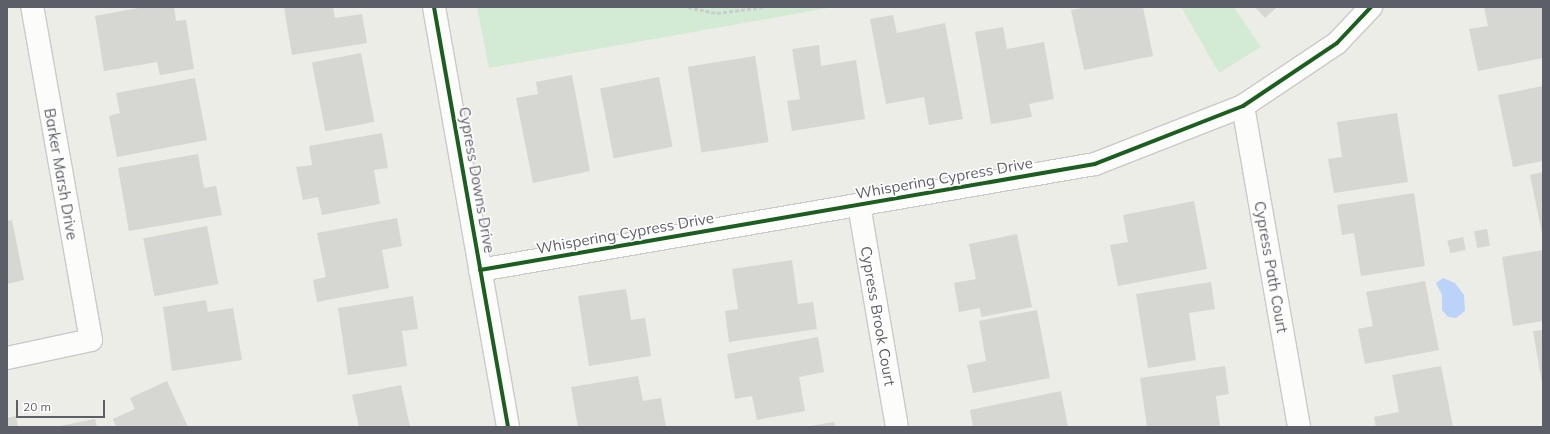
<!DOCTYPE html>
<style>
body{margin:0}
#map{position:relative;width:1550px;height:434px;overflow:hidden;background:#edede7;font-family:Mulish,sans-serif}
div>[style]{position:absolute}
.green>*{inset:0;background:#d3ebd5}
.water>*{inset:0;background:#bbd3f8}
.building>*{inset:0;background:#d6d6d2;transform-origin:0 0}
.path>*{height:2.5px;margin-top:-1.25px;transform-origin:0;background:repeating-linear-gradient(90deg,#c9cecc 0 4px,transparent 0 6px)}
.roads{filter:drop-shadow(1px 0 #c9c9c9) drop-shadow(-1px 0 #c9c9c9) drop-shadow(0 1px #c9c9c9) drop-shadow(0 -1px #c9c9c9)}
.minor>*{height:22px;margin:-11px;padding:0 11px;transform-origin:11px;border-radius:11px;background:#fcfcfb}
.cycleway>*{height:4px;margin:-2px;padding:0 2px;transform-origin:2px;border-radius:2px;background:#1b5e20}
span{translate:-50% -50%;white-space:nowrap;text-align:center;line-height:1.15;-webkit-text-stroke:3px #fff;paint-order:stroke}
.street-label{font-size:15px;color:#5c5f67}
.frame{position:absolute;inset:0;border:8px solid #5c5f67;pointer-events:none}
.scale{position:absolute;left:16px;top:400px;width:89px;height:18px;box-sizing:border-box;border:2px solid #5c5f67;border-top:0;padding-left:5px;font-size:12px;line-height:14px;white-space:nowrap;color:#5c5f67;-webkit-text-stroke:3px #fff;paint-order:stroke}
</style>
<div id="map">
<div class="green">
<i style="clip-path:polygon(477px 7px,834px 7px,489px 68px)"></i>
<i style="clip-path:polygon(1181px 7px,1234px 7px,1261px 47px,1219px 73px)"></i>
</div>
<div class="water">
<i style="clip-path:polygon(1443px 278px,1455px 283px,1464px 295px,1465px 311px,1456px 318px,1448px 317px,1442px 310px,1442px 295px,1436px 283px)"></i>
</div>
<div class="building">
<i style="clip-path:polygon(144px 7px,174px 7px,176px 21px,186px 20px,194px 69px,160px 75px,157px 62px,104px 71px,95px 16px)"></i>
<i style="clip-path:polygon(284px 7px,333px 7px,335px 18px,362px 14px,367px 43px,292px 55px)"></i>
<i style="clip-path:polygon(1086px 7px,1143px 7px,1153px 56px,1084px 70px,1071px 10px)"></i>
<i style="clip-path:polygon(1255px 7px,1277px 7px,1265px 18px)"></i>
<i style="clip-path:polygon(1484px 7px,1543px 7px,1543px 58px,1478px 71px,1469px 29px,1488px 26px)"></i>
<i style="clip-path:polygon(893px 15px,897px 33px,945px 23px,963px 119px,929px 125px,924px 97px,886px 104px,870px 19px)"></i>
<i style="clip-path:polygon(1003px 27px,1007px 49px,1044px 42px,1054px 99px,1029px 104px,1032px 117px,991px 124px,975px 32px)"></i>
<i style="clip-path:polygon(819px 45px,821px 66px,856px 60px,865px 119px,792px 131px,787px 101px,800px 99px,792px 49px)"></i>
<i style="left:361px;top:53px;width:70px;height:50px;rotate:79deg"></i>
<i style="left:755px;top:56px;width:87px;height:68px;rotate:81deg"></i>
<i style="clip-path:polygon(572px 75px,590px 171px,533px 183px,516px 98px,538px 94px,536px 82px)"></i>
<i style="left:659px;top:77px;width:71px;height:60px;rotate:79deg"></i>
<i style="clip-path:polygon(195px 78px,207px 140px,117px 157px,109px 116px,120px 113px,116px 93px)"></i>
<i style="clip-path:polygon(1543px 86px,1543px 161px,1513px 167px,1498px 95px)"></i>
<i style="clip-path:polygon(1397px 113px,1408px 182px,1334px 193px,1328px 159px,1342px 157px,1337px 122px)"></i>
<i style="clip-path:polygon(382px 133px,388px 168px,374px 170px,380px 204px,322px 215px,318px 197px,303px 200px,296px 167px,312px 165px,309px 146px)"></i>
<i style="clip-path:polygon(198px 154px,204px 188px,216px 186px,222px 215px,129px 231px,118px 168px)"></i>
<i style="clip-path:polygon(1543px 172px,1543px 233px,1542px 233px,1530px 175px)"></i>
<i style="clip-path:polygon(1414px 193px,1425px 266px,1361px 276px,1354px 233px,1342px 235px,1337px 205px)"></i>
<i style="clip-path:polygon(1194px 201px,1207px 269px,1118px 286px,1110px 245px,1128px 242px,1123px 215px)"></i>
<i style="clip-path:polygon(397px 218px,402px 246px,382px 250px,389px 288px,317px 302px,313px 280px,326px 277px,317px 233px)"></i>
<i style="clip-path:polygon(12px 220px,24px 280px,7px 284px,7px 221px)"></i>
<i style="left:207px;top:226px;width:59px;height:65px;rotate:79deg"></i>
<i style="left:1487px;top:229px;width:17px;height:13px;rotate:80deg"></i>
<i style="clip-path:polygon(1017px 234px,1032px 307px,981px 317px,980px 308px,959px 312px,954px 283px,976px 279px,969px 244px)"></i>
<i style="left:1463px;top:237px;width:13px;height:16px;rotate:77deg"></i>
<i style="clip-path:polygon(1543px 250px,1543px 321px,1513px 326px,1502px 257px)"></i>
<i style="clip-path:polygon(792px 260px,798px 304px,813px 302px,817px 329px,729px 342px,725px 311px,738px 309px,732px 269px)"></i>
<i style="clip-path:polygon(1425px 281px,1439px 350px,1365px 364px,1358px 329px,1373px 326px,1366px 292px)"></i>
<i style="clip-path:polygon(1211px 282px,1215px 309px,1189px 313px,1196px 360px,1148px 368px,1136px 294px)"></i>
<i style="clip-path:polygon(626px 289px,631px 320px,645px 318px,651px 356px,589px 366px,578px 296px)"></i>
<i style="clip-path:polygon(413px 296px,418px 329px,402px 331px,407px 366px,348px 375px,338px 308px)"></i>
<i style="clip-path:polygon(206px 300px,208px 312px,233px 308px,242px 360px,172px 371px,163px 307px)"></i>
<i style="clip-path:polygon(1037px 310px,1050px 378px,973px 393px,967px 365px,986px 361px,979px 321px)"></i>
<i style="clip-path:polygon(1543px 330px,1543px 383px,1542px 383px,1533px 331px)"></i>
<i style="clip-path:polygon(818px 337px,824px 372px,799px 377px,805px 411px,757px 420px,752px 396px,735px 399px,727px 354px)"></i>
<i style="clip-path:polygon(1225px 366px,1229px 394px,1216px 396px,1220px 427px,1147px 427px,1140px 378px)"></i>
<i style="clip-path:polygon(1441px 366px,1453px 427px,1376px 427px,1374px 417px,1399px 412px,1392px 375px)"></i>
<i style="clip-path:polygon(638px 376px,643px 401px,661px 398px,666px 427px,578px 427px,571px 387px)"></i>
<i style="clip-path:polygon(167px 381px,188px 427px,116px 427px,113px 419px,135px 409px,130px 398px)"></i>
<i style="clip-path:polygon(401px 385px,410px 427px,359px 427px,352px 395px)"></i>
<i style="clip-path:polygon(1061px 391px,1068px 427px,973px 427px,970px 410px)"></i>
<i style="clip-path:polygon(16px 416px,18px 427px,7px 427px,7px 418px)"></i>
<i style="clip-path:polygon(95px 419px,97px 427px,60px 427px,60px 426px)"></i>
<i style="clip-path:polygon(834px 422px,835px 427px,810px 427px,810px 426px)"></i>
</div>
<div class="path">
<i style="left:688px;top:7px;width:30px;rotate:12deg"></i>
<i style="left:717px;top:13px;width:47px;rotate:-7.3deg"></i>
</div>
<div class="roads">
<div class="minor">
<i style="left:434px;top:7px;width:426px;rotate:80deg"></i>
<i style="left:1243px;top:106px;width:326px;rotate:80.1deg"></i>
<i style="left:859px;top:205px;width:225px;rotate:80.3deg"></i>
<i style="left:480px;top:270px;width:624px;rotate:-9.78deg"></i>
<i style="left:1095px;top:164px;width:159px;rotate:-21.4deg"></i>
<i style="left:1243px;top:106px;width:113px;rotate:-33.8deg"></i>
<i style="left:1337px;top:43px;width:50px;rotate:-46.6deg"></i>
<i style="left:7px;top:358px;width:86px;rotate:-12.1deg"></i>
<i style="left:91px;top:340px;width:338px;rotate:-100deg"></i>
</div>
</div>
<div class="cycleway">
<i style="left:434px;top:7px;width:426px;rotate:80deg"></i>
<i style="left:480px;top:270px;width:624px;rotate:-9.78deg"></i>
<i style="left:1095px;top:164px;width:159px;rotate:-21.4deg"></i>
<i style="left:1243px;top:106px;width:113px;rotate:-33.8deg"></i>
<i style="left:1337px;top:43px;width:50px;rotate:-46.6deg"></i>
</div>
<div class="street-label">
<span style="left:61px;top:174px;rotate:80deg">Barker Marsh Drive</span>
<span style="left:944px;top:178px;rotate:-10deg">Whispering Cypress Drive</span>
<span style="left:477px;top:180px;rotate:80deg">Cypress Downs Drive</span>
<span style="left:625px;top:233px;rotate:-10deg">Whispering Cypress Drive</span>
<span style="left:1271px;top:267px;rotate:80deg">Cypress Path Court</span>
<span style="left:878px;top:316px;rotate:80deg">Cypress Brook Court</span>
</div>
<div class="frame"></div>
<div class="scale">20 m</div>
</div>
